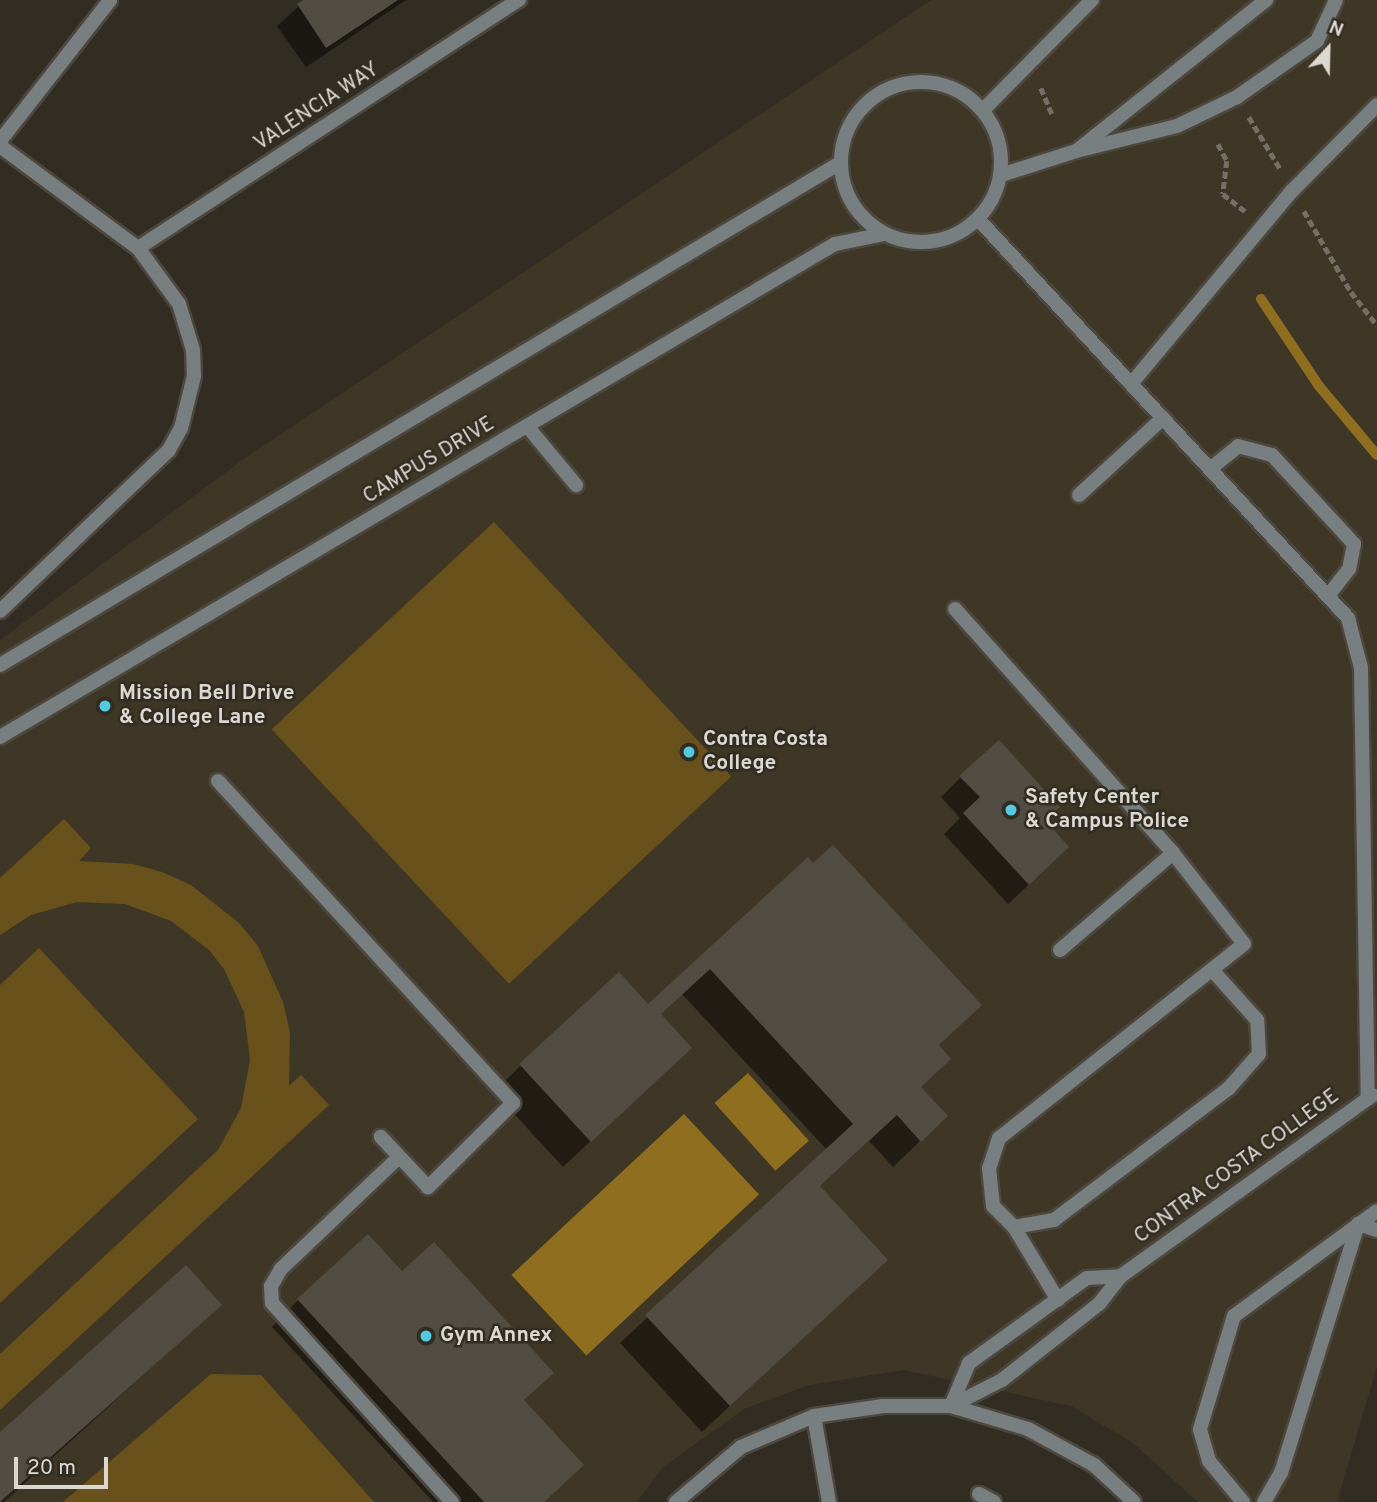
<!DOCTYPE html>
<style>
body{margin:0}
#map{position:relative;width:1377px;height:1502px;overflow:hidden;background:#322d23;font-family:Overpass,sans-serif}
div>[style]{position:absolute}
.built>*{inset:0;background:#3f3726}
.green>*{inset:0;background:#69511b;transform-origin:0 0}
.water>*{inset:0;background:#906e1f;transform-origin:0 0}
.shadow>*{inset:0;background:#0007}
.stream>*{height:10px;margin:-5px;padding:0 5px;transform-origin:5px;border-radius:5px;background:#906e1f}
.building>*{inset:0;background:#524d42}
.path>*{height:4.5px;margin-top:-2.25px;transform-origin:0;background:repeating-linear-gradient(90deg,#747067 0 7px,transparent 0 10.5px)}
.roads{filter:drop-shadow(2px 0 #4d483f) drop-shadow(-2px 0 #4d483f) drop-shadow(0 2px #4d483f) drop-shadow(0 -2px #4d483f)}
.service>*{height:14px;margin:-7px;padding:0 7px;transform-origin:7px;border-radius:7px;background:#787f80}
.minor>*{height:14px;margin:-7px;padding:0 7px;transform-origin:7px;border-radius:7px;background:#787f80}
.tertiary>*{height:14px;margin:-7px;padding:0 7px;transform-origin:7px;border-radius:7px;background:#787f80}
.tertiary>.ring{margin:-7px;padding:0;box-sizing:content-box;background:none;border:14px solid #787f80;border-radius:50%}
.dots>*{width:19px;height:19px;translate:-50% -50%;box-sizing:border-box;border:4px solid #322d23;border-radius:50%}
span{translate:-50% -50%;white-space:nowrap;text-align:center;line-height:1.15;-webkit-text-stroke:5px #322d23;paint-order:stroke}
.street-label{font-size:21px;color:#dbd8d2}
.poi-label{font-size:21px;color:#dbd8d2;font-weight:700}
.left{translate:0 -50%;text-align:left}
.north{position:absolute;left:1293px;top:14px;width:70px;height:70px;-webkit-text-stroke:5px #322d23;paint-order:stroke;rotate:22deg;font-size:19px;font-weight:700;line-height:28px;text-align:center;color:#dbd8d2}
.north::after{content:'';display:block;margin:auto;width:24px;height:32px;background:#dbd8d2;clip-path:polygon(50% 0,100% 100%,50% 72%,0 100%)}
.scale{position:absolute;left:14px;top:1457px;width:94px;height:32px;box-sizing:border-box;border:4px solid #dbd8d2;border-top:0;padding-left:9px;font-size:21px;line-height:24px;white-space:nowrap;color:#dbd8d2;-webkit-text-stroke:5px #322d23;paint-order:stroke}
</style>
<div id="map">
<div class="built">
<i style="clip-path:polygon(931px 0,1377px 0,1377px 1366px,1337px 1502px,1198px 1502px,1133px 1443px,1071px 1406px,904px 1370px,809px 1385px,744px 1409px,662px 1468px,637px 1502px,0 1502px,0 640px,244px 459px)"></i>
</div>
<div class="green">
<i style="left:494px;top:522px;width:348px;height:304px;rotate:47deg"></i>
<i style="clip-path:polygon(64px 819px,91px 848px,79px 861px,133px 864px,162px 872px,191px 885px,239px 923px,258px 946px,283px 1002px,290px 1032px,289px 1086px,301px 1075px,329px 1105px,0 1410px,0 1354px,218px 1150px,241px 1108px,250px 1060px,244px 1012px,224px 969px,209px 950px,171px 921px,125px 904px,77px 902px,31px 915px,0 935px,0 878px)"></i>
<i style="clip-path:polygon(39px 948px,198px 1119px,0 1303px,0 985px)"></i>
<i style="clip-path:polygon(211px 1374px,261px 1375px,374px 1502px,63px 1502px)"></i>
</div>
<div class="water">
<i style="left:748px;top:1073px;width:91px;height:45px;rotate:48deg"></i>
<i style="left:684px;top:1114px;width:110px;height:236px;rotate:47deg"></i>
</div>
<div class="shadow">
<i style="clip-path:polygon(306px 0,406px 0,306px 67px,277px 26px)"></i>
<i style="clip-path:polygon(961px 777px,1043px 821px,1047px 868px,1008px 904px,944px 834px,960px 818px,941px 797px)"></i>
<i style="clip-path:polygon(808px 859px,980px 1005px,937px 1046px,920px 1088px,946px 1116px,893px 1167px,869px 1141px,819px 1187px,859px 1286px,702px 1432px,620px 1343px,827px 1150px,682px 994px,659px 1015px,690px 1048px,563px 1167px,494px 1092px,521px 1065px,648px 1007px)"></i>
<i style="clip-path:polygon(402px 1274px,552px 1373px,523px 1401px,544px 1502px,433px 1502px,272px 1327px,298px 1300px)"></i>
<i style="clip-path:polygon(220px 1305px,4px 1502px,0 1502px,0 1434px)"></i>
</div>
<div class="stream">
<i style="left:1261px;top:299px;width:105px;rotate:56.3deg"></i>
<i style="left:1319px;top:386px;width:90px;rotate:50deg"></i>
</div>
<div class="building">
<i style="clip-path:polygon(303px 0,398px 0,326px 48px,297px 4px)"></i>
<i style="clip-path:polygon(999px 740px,1060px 807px,1045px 820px,1069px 847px,1029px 885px,963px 813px,980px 797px,959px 776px)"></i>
<i style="clip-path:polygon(833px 845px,982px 1005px,939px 1045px,951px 1059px,921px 1087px,948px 1116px,921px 1142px,897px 1115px,820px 1186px,888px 1260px,730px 1406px,645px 1315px,853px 1124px,710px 969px,661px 1014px,692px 1048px,591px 1142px,519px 1064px,619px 972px,648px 1004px,808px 857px,813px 863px)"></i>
<i style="clip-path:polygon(368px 1234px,402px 1271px,434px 1242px,554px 1373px,524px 1400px,584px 1465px,544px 1502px,484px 1502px,297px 1299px)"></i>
<i style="clip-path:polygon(186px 1265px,222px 1305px,0 1502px,0 1432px)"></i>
</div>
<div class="path">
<i style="left:1041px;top:88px;width:28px;rotate:67deg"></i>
<i style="left:1249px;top:117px;width:62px;rotate:58.9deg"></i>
<i style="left:1218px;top:144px;width:19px;rotate:62deg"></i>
<i style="left:1227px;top:161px;width:33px;rotate:97deg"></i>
<i style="left:1223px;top:194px;width:31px;rotate:38deg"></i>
<i style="left:1304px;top:211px;width:94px;rotate:59.9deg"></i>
<i style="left:1351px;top:292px;width:42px;rotate:51.8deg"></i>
</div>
<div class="roads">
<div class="service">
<i style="left:1080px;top:148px;width:238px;rotate:-38.5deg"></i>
<i style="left:1001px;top:175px;width:79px;rotate:-17.7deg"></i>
<i style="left:1076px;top:151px;width:104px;rotate:-13.9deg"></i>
<i style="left:1177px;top:126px;width:67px;rotate:-25.8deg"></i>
<i style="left:1237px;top:97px;width:98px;rotate:-35deg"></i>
<i style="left:1317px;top:41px;width:45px;rotate:-65.1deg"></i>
<i style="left:1131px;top:384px;width:251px;rotate:-50.2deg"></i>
<i style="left:1292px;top:191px;width:121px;rotate:-45.3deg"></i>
<i style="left:527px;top:426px;width:77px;rotate:50.3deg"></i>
<i style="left:1210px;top:469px;width:36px;rotate:-39deg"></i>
<i style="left:1238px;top:446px;width:35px;rotate:15deg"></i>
<i style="left:1272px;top:455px;width:121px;rotate:47.3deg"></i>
<i style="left:1354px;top:544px;width:25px;rotate:101deg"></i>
<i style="left:1349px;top:569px;width:34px;rotate:128deg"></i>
<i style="left:1079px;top:495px;width:114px;rotate:-42.5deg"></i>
<i style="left:955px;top:609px;width:327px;rotate:48.2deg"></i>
<i style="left:1173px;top:853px;width:115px;rotate:52deg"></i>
<i style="left:1244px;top:944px;width:313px;rotate:141.6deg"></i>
<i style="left:999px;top:1138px;width:32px;rotate:108deg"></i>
<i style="left:989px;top:1168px;width:38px;rotate:84deg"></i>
<i style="left:993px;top:1206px;width:30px;rotate:45deg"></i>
<i style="left:1014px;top:1227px;width:85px;rotate:58.9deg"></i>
<i style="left:218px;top:781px;width:437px;rotate:47.5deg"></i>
<i style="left:513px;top:1103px;width:120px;rotate:135.3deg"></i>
<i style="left:428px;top:1187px;width:69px;rotate:-133.2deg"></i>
<i style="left:1060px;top:950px;width:149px;rotate:-40.6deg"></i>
<i style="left:399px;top:1157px;width:163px;rotate:136.5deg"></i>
<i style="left:281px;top:1269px;width:20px;rotate:120deg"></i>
<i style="left:271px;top:1286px;width:17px;rotate:87deg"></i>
<i style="left:272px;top:1303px;width:268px;rotate:47.9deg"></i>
<i style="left:1358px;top:1224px;width:20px;rotate:18deg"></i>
<i style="left:1014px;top:1227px;width:41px;rotate:-9.9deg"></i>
<i style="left:1054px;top:1220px;width:219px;rotate:-37deg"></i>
<i style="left:1229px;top:1088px;width:45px;rotate:-48.6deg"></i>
<i style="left:1259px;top:1054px;width:34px;rotate:-93deg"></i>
<i style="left:1257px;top:1020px;width:66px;rotate:-131.9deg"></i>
<i style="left:814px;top:1416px;width:87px;rotate:80.1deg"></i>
<i style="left:979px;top:1494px;width:17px;rotate:28deg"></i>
<i style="left:1243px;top:1502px;width:53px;rotate:-129.7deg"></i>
<i style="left:1209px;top:1461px;width:33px;rotate:-106deg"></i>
<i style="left:1200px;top:1429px;width:118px;rotate:-73.3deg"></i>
<i style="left:1234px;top:1316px;width:177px;rotate:-36.3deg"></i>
<i style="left:1264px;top:1502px;width:34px;rotate:-60deg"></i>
<i style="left:1281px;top:1473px;width:261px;rotate:-72.8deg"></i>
</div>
<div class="minor">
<i style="left:983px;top:110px;width:155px;rotate:-45.3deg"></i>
<i style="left:0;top:141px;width:179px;rotate:-52deg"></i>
<i style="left:0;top:146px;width:172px;rotate:36.5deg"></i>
<i style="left:138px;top:248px;width:69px;rotate:53.8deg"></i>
<i style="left:179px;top:304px;width:48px;rotate:73.1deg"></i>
<i style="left:193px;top:350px;width:26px;rotate:88deg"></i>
<i style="left:194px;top:376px;width:54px;rotate:104deg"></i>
<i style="left:181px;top:428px;width:26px;rotate:119deg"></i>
<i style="left:168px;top:451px;width:232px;rotate:136.4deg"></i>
<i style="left:979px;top:220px;width:543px;rotate:47.17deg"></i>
<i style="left:1348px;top:618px;width:52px;rotate:75.4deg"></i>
<i style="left:1361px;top:668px;width:431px;rotate:89.1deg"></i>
<i style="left:138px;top:248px;width:455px;rotate:-33.1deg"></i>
<i style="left:951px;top:1406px;width:57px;rotate:-27deg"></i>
<i style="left:1002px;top:1380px;width:123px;rotate:-38.1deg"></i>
<i style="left:1099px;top:1304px;width:36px;rotate:-52deg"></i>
<i style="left:1121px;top:1276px;width:310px;rotate:-35.7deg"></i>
<i style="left:951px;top:1406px;width:47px;rotate:-67.3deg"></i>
<i style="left:969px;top:1363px;width:145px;rotate:-35.8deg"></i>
<i style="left:1087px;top:1278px;width:34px;rotate:-3deg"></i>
<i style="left:676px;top:1502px;width:85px;rotate:-40.2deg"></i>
<i style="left:741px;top:1447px;width:79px;rotate:-23deg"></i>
<i style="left:814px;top:1416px;width:70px;rotate:-8.2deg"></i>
<i style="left:883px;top:1406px;width:68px"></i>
<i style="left:951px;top:1406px;width:80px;rotate:16.6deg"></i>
<i style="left:1028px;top:1429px;width:75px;rotate:28.6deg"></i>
<i style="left:1094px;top:1465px;width:54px;rotate:42.8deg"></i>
</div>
<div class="tertiary">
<i class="ring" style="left:841px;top:82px;width:146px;height:146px"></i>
<i style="left:0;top:665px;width:979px;rotate:-30.86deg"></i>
<i style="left:0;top:737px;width:970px;rotate:-30.56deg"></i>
<i style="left:835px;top:244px;width:50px;rotate:-11.5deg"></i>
</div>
</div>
<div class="dots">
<i style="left:105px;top:706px;background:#55cadf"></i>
<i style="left:689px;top:752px;background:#55cadf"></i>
<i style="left:1011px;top:810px;background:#55cadf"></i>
<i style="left:426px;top:1336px;background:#55cadf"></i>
</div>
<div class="street-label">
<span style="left:317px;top:107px;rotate:-33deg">VALENCIA WAY</span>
<span style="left:429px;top:461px;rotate:-31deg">CAMPUS DRIVE</span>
<span style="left:1237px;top:1167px;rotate:-36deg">CONTRA COSTA COLLEGE</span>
</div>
<div class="poi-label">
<span class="left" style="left:119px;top:706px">Mission Bell Drive<br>&amp; College Lane</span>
<span class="left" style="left:703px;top:752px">Contra Costa<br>College</span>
<span class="left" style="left:1025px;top:810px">Safety Center<br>&amp; Campus Police</span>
<span class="left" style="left:440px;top:1336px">Gym Annex</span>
</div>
<div class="north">N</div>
<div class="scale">20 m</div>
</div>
